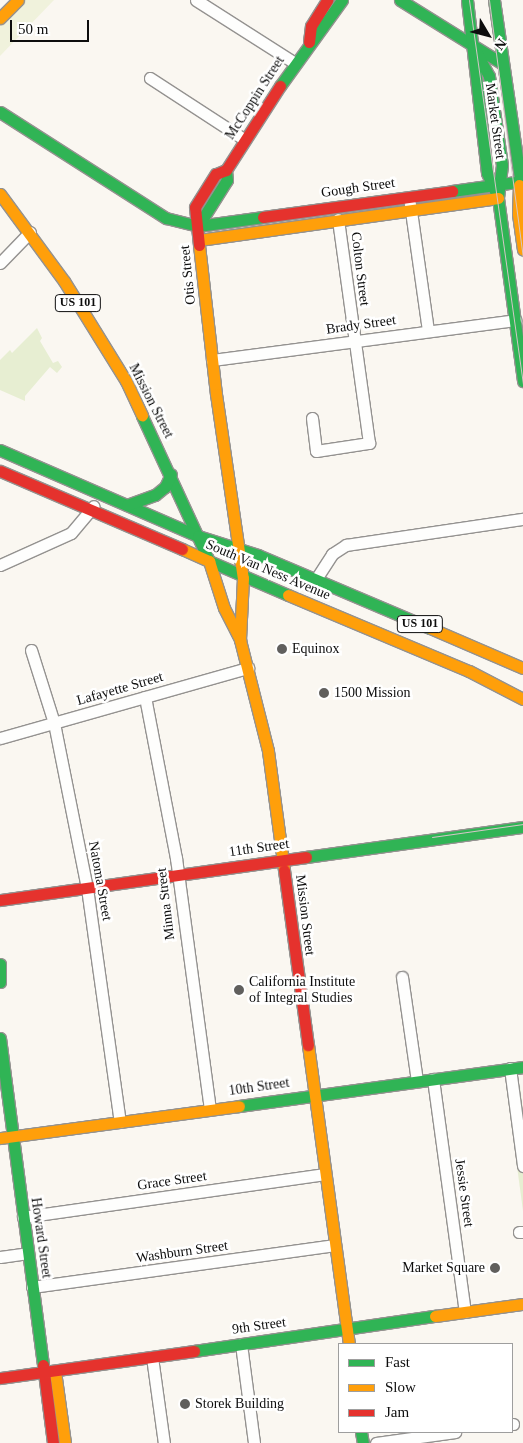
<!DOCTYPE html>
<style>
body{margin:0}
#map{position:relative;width:523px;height:1443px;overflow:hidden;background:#faf7f1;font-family:Georgia,serif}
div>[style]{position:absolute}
.green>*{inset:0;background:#e7eed2}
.pitch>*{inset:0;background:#f0f2dc}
.roads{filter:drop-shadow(1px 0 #949290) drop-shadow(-1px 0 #949290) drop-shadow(0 1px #949290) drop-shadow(0 -1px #949290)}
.street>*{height:11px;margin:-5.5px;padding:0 5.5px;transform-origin:5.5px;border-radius:5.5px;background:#fefefd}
.fast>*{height:11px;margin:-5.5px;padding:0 5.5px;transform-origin:5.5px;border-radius:5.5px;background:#30b455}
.slow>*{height:11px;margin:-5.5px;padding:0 5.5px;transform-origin:5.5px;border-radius:5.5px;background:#ff9f0a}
.jam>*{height:11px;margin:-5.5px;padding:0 5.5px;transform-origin:5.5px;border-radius:5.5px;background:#e5322d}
.tram>*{height:1px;margin:-0.5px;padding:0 0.5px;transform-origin:0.5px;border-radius:0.5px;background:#d5c6c8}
.dots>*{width:14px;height:14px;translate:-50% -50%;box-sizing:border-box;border:2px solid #fff;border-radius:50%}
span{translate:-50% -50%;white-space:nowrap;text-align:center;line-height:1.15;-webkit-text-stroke:5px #fff;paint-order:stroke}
.shield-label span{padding:1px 4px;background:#fff;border:1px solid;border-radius:4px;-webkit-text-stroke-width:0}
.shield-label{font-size:12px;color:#0d0d0d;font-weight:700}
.street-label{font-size:14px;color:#0d0d0d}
.poi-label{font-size:14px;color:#0d0d0d}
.left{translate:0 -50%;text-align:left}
.right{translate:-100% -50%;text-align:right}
.legend{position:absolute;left:338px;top:1343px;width:175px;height:90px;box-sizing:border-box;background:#fff;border:1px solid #9e9e9e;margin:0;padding:6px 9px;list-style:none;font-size:15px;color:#0d0d0d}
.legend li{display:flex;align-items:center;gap:10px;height:25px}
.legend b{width:25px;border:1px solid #9e9e9e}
.north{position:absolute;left:463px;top:10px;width:50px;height:50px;-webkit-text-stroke:4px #fff;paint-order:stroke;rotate:127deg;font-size:14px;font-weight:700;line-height:20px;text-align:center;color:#0d0d0d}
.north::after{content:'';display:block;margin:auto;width:18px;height:22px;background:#0d0d0d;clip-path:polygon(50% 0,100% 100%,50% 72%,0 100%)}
.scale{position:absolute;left:10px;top:20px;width:79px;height:22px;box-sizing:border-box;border:2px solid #0d0d0d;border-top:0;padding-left:6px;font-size:15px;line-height:18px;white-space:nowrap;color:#0d0d0d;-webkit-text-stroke:4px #fff;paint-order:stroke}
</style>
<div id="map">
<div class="green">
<i style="clip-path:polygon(37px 328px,42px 338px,40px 341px,53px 363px,58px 361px,62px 367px,57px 373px,50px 367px,25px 396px,25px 401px,0 390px,0 360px,10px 350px,12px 353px)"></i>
<i style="clip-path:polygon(506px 1084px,520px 1086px,523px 1110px,523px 1211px)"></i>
</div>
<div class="pitch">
<i style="clip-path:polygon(14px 0,54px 0,0 56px,0 26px)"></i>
</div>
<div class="roads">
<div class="street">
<i style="left:196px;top:0;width:117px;rotate:32.5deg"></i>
<i style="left:150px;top:78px;width:113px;rotate:33.1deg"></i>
<i style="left:410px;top:204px;width:128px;rotate:81.9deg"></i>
<i style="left:0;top:263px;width:43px;rotate:-45.9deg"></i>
<i style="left:212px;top:360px;width:306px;rotate:-7.5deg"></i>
<i style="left:312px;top:418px;width:33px;rotate:83deg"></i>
<i style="left:316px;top:451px;width:54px;rotate:-8.6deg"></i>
<i style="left:369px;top:443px;width:226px;rotate:-97.9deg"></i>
<i style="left:0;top:565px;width:78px;rotate:-24.3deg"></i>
<i style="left:71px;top:533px;width:35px;rotate:-50deg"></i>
<i style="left:316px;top:579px;width:30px;rotate:-57deg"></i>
<i style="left:332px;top:554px;width:17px;rotate:-33deg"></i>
<i style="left:346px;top:545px;width:179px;rotate:-8.4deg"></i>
<i style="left:31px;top:650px;width:77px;rotate:72.5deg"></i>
<i style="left:54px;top:723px;width:168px;rotate:78.7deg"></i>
<i style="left:87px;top:888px;width:236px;rotate:82deg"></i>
<i style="left:145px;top:697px;width:164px;rotate:79.1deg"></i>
<i style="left:176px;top:858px;width:253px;rotate:82.3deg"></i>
<i style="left:0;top:738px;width:258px;rotate:-15.8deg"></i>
<i style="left:402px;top:977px;width:105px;rotate:81.8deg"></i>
<i style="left:510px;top:1068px;width:99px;rotate:82.4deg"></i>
<i style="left:433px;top:1079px;width:235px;rotate:82.2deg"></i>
<i style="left:23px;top:1217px;width:305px;rotate:-8.1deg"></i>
<i style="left:519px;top:1232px;width:4px"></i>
<i style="left:0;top:1257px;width:28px;rotate:-8deg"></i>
<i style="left:32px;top:1287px;width:306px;rotate:-7.9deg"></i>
<i style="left:241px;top:1344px;width:100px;rotate:82.5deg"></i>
<i style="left:152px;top:1357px;width:87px;rotate:82.1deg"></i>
<i style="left:512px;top:1424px;width:1px"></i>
<i style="left:376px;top:1443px;width:80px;rotate:-7.9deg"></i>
</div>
<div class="fast">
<i style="left:400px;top:0;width:121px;rotate:31.9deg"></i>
<i style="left:467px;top:0;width:174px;rotate:83.4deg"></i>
<i style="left:487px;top:173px;width:27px;rotate:66deg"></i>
<i style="left:494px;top:0;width:201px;rotate:81.7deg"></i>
<i style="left:473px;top:46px;width:34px;rotate:62deg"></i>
<i style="left:489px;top:76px;width:90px;rotate:81.7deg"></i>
<i style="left:502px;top:165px;width:33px;rotate:97deg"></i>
<i style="left:498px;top:198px;width:185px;rotate:82.2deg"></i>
<i style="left:280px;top:86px;width:106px;rotate:-54.2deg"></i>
<i style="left:0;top:112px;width:197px;rotate:32.6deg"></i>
<i style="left:166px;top:218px;width:33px;rotate:14deg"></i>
<i style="left:198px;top:226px;width:66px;rotate:-7.9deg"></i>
<i style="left:452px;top:191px;width:72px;rotate:-8deg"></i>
<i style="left:198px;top:226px;width:54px;rotate:-57.8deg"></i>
<i style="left:227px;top:180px;width:10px;rotate:-96deg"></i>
<i style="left:142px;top:416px;width:160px;rotate:65.2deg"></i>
<i style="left:209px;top:561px;width:86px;rotate:23.3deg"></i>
<i style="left:0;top:450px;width:216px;rotate:23.5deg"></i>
<i style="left:198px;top:536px;width:63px;rotate:17.6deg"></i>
<i style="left:258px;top:555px;width:187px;rotate:23deg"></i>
<i style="left:127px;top:505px;width:30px;rotate:-20deg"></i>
<i style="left:155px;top:495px;width:13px;rotate:-39deg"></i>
<i style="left:165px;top:487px;width:14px;rotate:-65deg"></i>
<i style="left:306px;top:857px;width:219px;rotate:-7.9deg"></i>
<i style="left:0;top:964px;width:18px;rotate:90deg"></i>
<i style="left:0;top:1038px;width:330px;rotate:82.5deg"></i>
<i style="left:239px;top:1106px;width:287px;rotate:-7.8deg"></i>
<i style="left:194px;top:1351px;width:244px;rotate:-8.3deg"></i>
<i style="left:361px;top:1432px;width:11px;rotate:80deg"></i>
</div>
<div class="slow">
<i style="left:0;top:18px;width:25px;rotate:-45deg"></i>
<i style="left:519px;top:185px;width:29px;rotate:92deg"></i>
<i style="left:518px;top:214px;width:36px;rotate:82deg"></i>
<i style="left:0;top:194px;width:108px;rotate:53.7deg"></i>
<i style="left:64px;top:281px;width:118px;rotate:58.2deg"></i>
<i style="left:126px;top:381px;width:38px;rotate:65deg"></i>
<i style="left:199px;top:240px;width:302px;rotate:-8deg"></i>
<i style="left:199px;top:245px;width:150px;rotate:83.5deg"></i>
<i style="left:216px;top:394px;width:186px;rotate:81.7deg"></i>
<i style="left:243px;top:578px;width:62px;rotate:92.8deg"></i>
<i style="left:182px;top:549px;width:30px;rotate:24deg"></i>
<i style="left:209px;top:561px;width:49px;rotate:72.3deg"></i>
<i style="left:224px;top:608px;width:36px;rotate:63deg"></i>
<i style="left:240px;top:640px;width:114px;rotate:75.8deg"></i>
<i style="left:268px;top:751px;width:120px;rotate:82.3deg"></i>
<i style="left:288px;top:595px;width:196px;rotate:22.8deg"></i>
<i style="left:469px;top:671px;width:61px;rotate:27.4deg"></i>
<i style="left:430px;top:628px;width:101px;rotate:23.3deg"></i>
<i style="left:308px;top:1045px;width:302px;rotate:82.2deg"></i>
<i style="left:0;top:1138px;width:241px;rotate:-7.6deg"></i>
<i style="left:435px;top:1316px;width:89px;rotate:-7.8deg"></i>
<i style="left:55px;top:1371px;width:73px;rotate:82.1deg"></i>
</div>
<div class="jam">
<i style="left:309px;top:42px;width:16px;rotate:-83deg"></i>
<i style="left:311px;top:26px;width:31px;rotate:-58deg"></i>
<i style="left:263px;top:217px;width:191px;rotate:-7.8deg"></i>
<i style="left:199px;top:245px;width:38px;rotate:-96deg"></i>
<i style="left:195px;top:207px;width:39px;rotate:-58deg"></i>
<i style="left:216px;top:174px;width:11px;rotate:-22deg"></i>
<i style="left:226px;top:170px;width:100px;rotate:-57.3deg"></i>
<i style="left:0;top:471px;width:198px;rotate:23.2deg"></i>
<i style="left:284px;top:870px;width:177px;rotate:82.2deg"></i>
<i style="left:0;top:900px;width:309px;rotate:-8deg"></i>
<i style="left:43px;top:1365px;width:79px;rotate:82.7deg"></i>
<i style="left:0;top:1378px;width:196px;rotate:-7.9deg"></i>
</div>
</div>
<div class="tram">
<i style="left:469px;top:0;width:388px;rotate:82deg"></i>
<i style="left:489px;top:0;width:260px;rotate:82.5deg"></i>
<i style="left:432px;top:837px;width:92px;rotate:-8.1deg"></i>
</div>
<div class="dots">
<i style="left:282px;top:649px;background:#605f5d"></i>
<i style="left:324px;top:693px;background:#605f5d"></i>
<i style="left:239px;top:990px;background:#605f5d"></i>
<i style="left:495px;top:1268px;background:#605f5d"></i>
<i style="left:185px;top:1404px;background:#605f5d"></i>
</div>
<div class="shield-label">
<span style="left:78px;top:303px">US 101</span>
<span style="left:420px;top:624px">US 101</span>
</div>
<div class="street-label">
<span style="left:255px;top:98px;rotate:-57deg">McCoppin Street</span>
<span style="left:495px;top:121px;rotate:82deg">Market Street</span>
<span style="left:358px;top:188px;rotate:-8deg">Gough Street</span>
<span style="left:360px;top:269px;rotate:83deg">Colton Street</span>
<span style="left:188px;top:275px;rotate:-96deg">Otis Street</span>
<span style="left:361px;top:325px;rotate:-8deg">Brady Street</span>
<span style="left:151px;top:401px;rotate:63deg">Mission Street</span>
<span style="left:268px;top:570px;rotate:23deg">South Van Ness Avenue</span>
<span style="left:120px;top:689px;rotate:-16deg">Lafayette Street</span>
<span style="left:259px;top:848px;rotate:-8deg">11th Street</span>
<span style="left:100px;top:881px;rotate:80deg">Natoma Street</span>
<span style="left:166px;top:904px;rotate:-97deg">Minna Street</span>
<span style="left:305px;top:915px;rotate:83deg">Mission Street</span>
<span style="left:259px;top:1087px;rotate:-8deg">10th Street</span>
<span style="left:172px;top:1181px;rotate:-8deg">Grace Street</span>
<span style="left:464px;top:1193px;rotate:82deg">Jessie Street</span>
<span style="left:41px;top:1238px;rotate:82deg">Howard Street</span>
<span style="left:182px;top:1252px;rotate:-8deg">Washburn Street</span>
<span style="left:259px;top:1326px;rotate:-8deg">9th Street</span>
</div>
<div class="poi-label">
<span class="left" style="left:292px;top:649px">Equinox</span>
<span class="left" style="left:334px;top:693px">1500 Mission</span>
<span class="left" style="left:249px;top:990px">California Institute<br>of Integral Studies</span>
<span class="right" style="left:485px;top:1268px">Market Square</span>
<span class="left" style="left:195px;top:1404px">Storek Building</span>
</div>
<ul class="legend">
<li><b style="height:6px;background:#30b455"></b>Fast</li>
<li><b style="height:6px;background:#ff9f0a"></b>Slow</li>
<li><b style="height:6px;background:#e5322d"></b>Jam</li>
</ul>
<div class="north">N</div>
<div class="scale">50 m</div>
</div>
